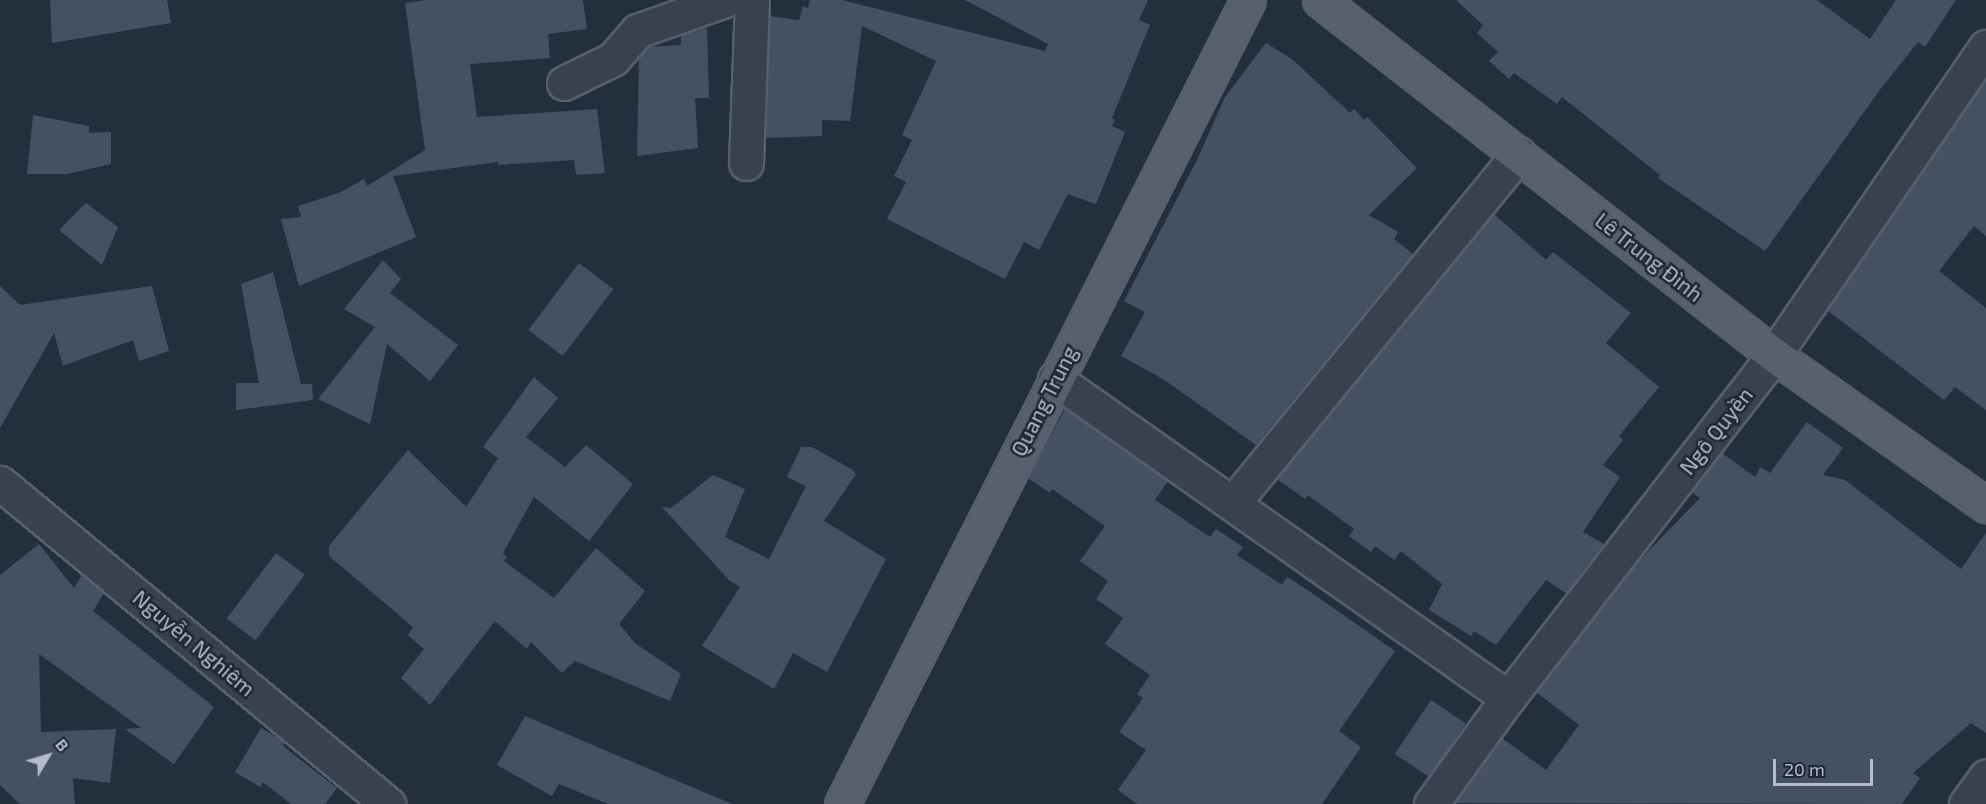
<!DOCTYPE html>
<meta charset="utf-8">
<style>
body{margin:0}
#map{position:relative;width:1986px;height:804px;overflow:hidden;background:#242f3e;font-family:"Exo 2",sans-serif}
div>[style]{position:absolute}
.building>*{inset:0;background:#455162;transform-origin:0 0}
.roads{filter:drop-shadow(2px 0 #565f6c) drop-shadow(-2px 0 #565f6c) drop-shadow(0 2px #565f6c) drop-shadow(0 -2px #565f6c)}
.minor>*{height:33px;margin:-16.5px;padding:0 16.5px;transform-origin:16.5px;border-radius:16.5px;background:#38414e}
.major>*{height:33px;margin:-16.5px;padding:0 16.5px;transform-origin:16.5px;border-radius:16.5px;background:#56606e}
span{translate:-50% -50%;white-space:nowrap;text-align:center;line-height:1.15;-webkit-text-stroke:5px #1d2633;paint-order:stroke}
.street-label{font-size:21px;color:#b4bcc9}
.north{position:absolute;left:18px;top:726px;width:60px;height:60px;-webkit-text-stroke:4px #1d2633;paint-order:stroke;rotate:52deg;font-size:16px;font-weight:700;line-height:24px;text-align:center;color:#b4bcc9}
.north::after{content:'';display:block;margin:auto;width:21px;height:27px;background:#b4bcc9;clip-path:polygon(50% 0,100% 100%,50% 72%,0 100%)}
.scale{position:absolute;left:1773px;top:759px;width:100px;height:27px;box-sizing:border-box;border:3px solid #b4bcc9;border-top:0;padding-left:8px;font-size:18px;line-height:21px;white-space:nowrap;color:#b4bcc9;-webkit-text-stroke:4px #1d2633;paint-order:stroke}
</style>
<div id="map">
<div class="building">
<i style="clip-path:polygon(50px 0,167px 0,171px 23px,52px 43px)"></i>
<i style="clip-path:polygon(426px 0,583px 0,587px 29px,548px 34px,550px 58px,470px 64px,477px 117px,597px 109px,605px 173px,576px 175px,574px 160px,498px 165px,498px 162px,393px 176px,416px 237px,299px 286px,281px 219px,301px 217px,298px 206px,339px 193px,364px 179px,367px 186px,425px 150px,405px 3px)"></i>
<i style="clip-path:polygon(810px 0,842px 0,1045px 51px,1048px 44px,965px 0,1148px 0,1139px 20px,1150px 25px,1112px 118px,1115px 120px,1112px 126px,1125px 132px,1096px 204px,1068px 194px,1039px 250px,1024px 242px,1005px 279px,887px 219px,906px 182px,894px 176px,912px 140px,902px 135px,936px 61px,862px 26px,850px 121px,822px 120px,822px 136px,766px 138px,770px 16px,799px 20px,803px 6px,808px 8px)"></i>
<i style="clip-path:polygon(1456px 0,1817px 0,1870px 39px,1896px 0,1956px 0,1925px 47px,1918px 42px,1879px 91px,1765px 251px,1658px 178px,1660px 175px,1562px 97px,1557px 104px,1514px 73px,1509px 79px,1489px 61px,1498px 52px,1477px 33px,1483px 25px)"></i>
<i style="clip-path:polygon(707px 28px,709px 98px,695px 98px,698px 148px,637px 156px,639px 57px,648px 47px,681px 45px,681px 35px)"></i>
<i style="clip-path:polygon(1266px 43px,1292px 59px,1350px 113px,1354px 109px,1364px 120px,1367px 117px,1417px 168px,1369px 215px,1398px 232px,1394px 239px,1413px 254px,1256px 445px,1163px 379px,1121px 356px,1145px 312px,1124px 301px,1197px 160px,1225px 97px)"></i>
<i style="clip-path:polygon(1986px 80px,1986px 236px,1974px 226px,1939px 271px,1986px 308px,1986px 410px,1955px 387px,1944px 400px,1827px 310px)"></i>
<i style="clip-path:polygon(33px 115px,89px 126px,89px 133px,111px 132px,111px 164px,67px 174px,27px 174px)"></i>
<i style="clip-path:polygon(86px 203px,118px 227px,102px 265px,59px 230px)"></i>
<i style="clip-path:polygon(1494px 214px,1546px 260px,1553px 252px,1631px 313px,1606px 343px,1659px 387px,1619px 436px,1623px 440px,1603px 465px,1620px 477px,1583px 532px,1604px 544px,1566px 593px,1546px 580px,1496px 645px,1474px 631px,1471px 636px,1429px 610px,1442px 584px,1401px 551px,1394px 560px,1375px 546px,1371px 552px,1349px 536px,1354px 529px,1308px 495px,1305px 499px,1277px 479px)"></i>
<i style="clip-path:polygon(383px 260px,401px 279px,390px 293px,458px 345px,430px 381px,387px 344px,370px 424px,318px 399px,375px 327px,344px 309px)"></i>
<i style="left:579px;top:263px;width:43px;height:84px;rotate:37deg"></i>
<i style="clip-path:polygon(273px 272px,301px 384px,312px 384px,313px 400px,236px 410px,236px 383px,259px 383px,241px 284px)"></i>
<i style="clip-path:polygon(0 286px,20px 305px,152px 286px,169px 351px,139px 361px,133px 340px,63px 366px,54px 333px,0 428px)"></i>
<i style="clip-path:polygon(534px 377px,558px 398px,526px 437px,565px 467px,586px 445px,633px 484px,589px 541px,534px 497px,503px 553px,507px 557px,504px 561px,554px 598px,596px 548px,645px 591px,619px 624px,636px 644px,681px 674px,670px 701px,575px 661px,562px 673px,531px 642px,527px 649px,495px 621px,430px 705px,401px 678px,424px 649px,408px 635px,413px 627px,329px 556px,329px 546px,408px 450px,466px 507px,498px 458px,483px 447px)"></i>
<i style="clip-path:polygon(1065px 409px,1168px 481px,1155px 500px,1210px 537px,1216px 529px,1243px 547px,1237px 555px,1282px 585px,1287px 577px,1309px 591px,1395px 651px,1339px 731px,1361px 747px,1322px 804px,1137px 804px,1118px 790px,1146px 750px,1119px 732px,1143px 698px,1137px 694px,1150px 675px,1105px 644px,1123px 618px,1096px 599px,1108px 581px,1080px 561px,1105px 526px,1052px 489px,1050px 493px,1028px 478px)"></i>
<i style="clip-path:polygon(1807px 422px,1843px 448px,1823px 475px,1845px 480px,1961px 569px,1986px 533px,1986px 733px,1971px 723px,1913px 773px,1920px 778px,1902px 804px,1455px 803px,1502px 738px,1546px 770px,1579px 725px,1536px 692px,1637px 563px,1700px 498px,1691px 492px,1722px 453px,1755px 477px,1760px 467px,1770px 473px)"></i>
<i style="clip-path:polygon(801px 447px,812px 447px,853px 470px,856px 474px,824px 521px,886px 559px,827px 672px,793px 653px,774px 689px,702px 646px,740px 587px,730px 581px,662px 507px,671px 508px,713px 475px,745px 489px,725px 537px,769px 559px,806px 486px,787px 477px)"></i>
<i style="clip-path:polygon(39px 544px,74px 588px,82px 575px,104px 593px,93px 611px,214px 707px,174px 764px,125px 729px,141px 728px,39px 654px,41px 732px,116px 729px,110px 783px,73px 778px,75px 804px,20px 804px,0 785px,0 575px)"></i>
<i style="left:276px;top:553px;width:36px;height:82px;rotate:37deg"></i>
<i style="left:1431px;top:700px;width:42px;height:65px;rotate:34deg"></i>
<i style="clip-path:polygon(525px 716px,609px 752px,732px 804px,608px 804px,559px 784px,552px 796px,497px 765px)"></i>
<i style="clip-path:polygon(261px 728px,282px 740px,284px 747px,337px 788px,325px 804px,291px 804px,263px 782px,260px 787px,235px 772px)"></i>
</div>
<div class="roads">
<div class="minor">
<i style="left:564px;top:83px;width:55px;rotate:-26.1deg"></i>
<i style="left:613px;top:59px;width:37px;rotate:-49deg"></i>
<i style="left:637px;top:31px;width:93px;rotate:-19.4deg"></i>
<i style="left:746px;top:163px;width:163px;rotate:-87.9deg"></i>
<i style="left:1055px;top:379px;width:554px;rotate:35.15deg"></i>
<i style="left:0;top:483px;width:504px;rotate:39.6deg"></i>
<i style="left:1233px;top:503px;width:451px;rotate:-50.7deg"></i>
<i style="left:1431px;top:804px;width:131px;rotate:-54deg"></i>
<i style="left:1508px;top:698px;width:434px;rotate:-52.2deg"></i>
<i style="left:1774px;top:355px;width:374px;rotate:-55.5deg"></i>
<i style="left:1966px;top:804px;width:34px;rotate:-54deg"></i>
</div>
<div class="major">
<i style="left:1320px;top:0;width:576px;rotate:38.02deg"></i>
<i style="left:1774px;top:355px;width:260px;rotate:35.3deg"></i>
<i style="left:842px;top:804px;width:901px;rotate:-63.21deg"></i>
</div>
</div>
<div class="street-label">
<span style="left:1649px;top:257px;rotate:38deg">Lê Trung Đình</span>
<span style="left:1044px;top:401px;rotate:-63deg">Quang Trung</span>
<span style="left:1716px;top:431px;rotate:-52deg">Ngô Quyền</span>
<span style="left:194px;top:643px;rotate:40deg">Nguyễn Nghiêm</span>
</div>
<div class="north">B</div>
<div class="scale">20 m</div>
</div>
